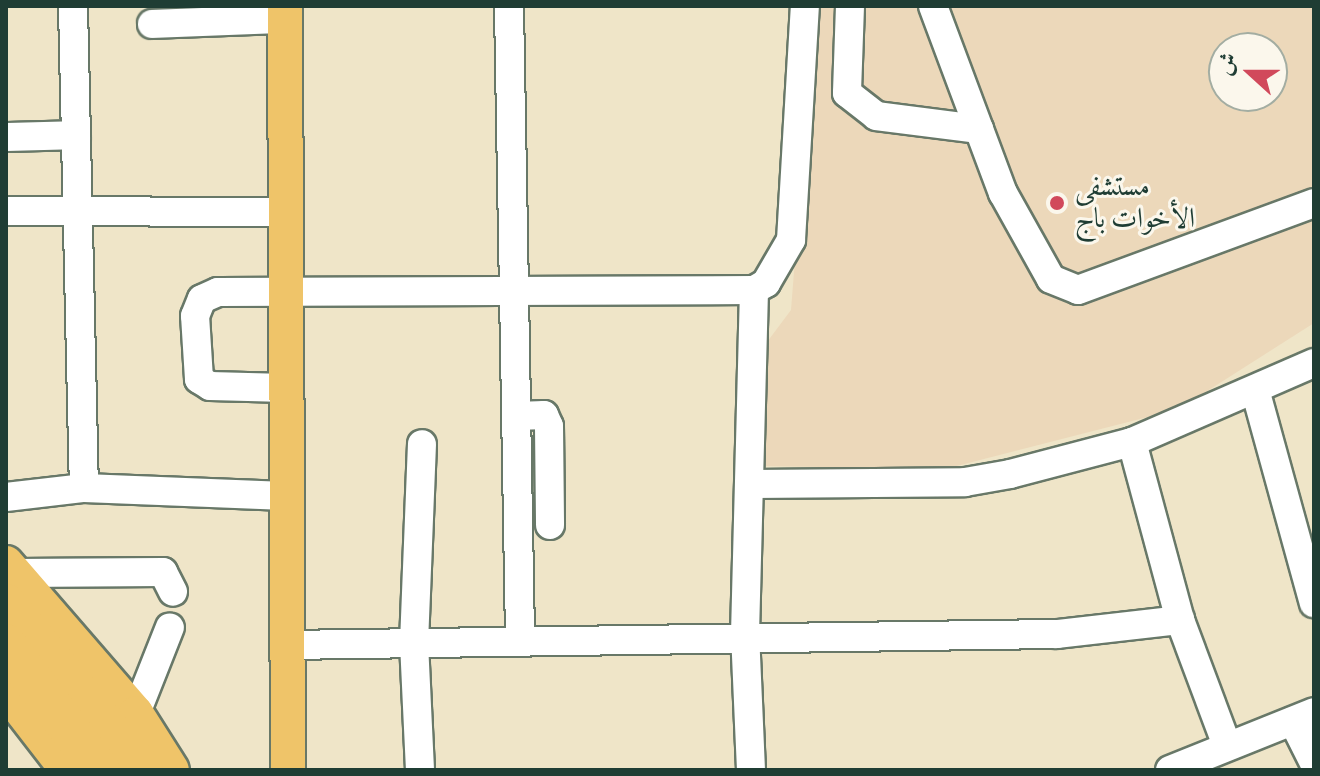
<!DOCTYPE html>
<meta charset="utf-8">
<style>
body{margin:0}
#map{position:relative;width:1320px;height:776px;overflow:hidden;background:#efe5c8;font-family:"Libre Bodoni",Amiri,serif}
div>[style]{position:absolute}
.built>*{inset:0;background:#ecd8ba}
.roads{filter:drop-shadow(2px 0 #687868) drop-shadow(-2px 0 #687868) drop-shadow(0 2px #687868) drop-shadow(0 -2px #687868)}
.minor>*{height:28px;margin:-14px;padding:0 14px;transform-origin:14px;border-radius:14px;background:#fff}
.major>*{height:34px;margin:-17px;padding:0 17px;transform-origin:17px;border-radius:17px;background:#efc469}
.highway>*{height:40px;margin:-20px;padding:0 20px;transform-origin:20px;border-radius:20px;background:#efc469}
.dots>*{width:22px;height:22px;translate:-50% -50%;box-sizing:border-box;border:4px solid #fbf7ec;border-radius:50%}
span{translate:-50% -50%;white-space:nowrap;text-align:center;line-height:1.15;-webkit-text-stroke:6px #fbf7ec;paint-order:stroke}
.poi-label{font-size:28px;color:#1f3d34}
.left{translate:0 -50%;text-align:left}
.frame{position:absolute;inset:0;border:8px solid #1f3d34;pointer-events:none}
.north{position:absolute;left:1208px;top:32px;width:80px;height:80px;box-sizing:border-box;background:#fbf7ec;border:2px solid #a3ada2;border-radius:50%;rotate:291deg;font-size:22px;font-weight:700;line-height:32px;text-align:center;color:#1f3d34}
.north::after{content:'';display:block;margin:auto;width:28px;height:36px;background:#d1495b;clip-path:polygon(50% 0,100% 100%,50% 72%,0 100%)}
</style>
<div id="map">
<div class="built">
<i style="clip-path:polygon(evenodd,815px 6px,1314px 6px,1314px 323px,1179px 409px,945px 469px,759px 466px,761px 350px,791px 310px,815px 6px,1224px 48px,1272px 48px,1272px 96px,1224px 96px,1224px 48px)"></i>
</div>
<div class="roads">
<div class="minor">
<i style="left:73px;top:6px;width:482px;rotate:88.7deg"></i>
<i style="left:509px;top:6px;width:632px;rotate:89deg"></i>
<i style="left:850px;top:6px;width:87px;rotate:92deg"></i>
<i style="left:847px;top:93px;width:37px;rotate:38deg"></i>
<i style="left:876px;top:116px;width:104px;rotate:7.2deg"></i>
<i style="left:933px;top:6px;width:200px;rotate:69.5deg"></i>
<i style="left:1003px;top:193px;width:98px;rotate:60.8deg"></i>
<i style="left:1051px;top:279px;width:29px;rotate:22deg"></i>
<i style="left:1078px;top:290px;width:252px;rotate:-20.2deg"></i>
<i style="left:152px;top:24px;width:133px;rotate:-2.2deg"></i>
<i style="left:6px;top:137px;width:70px;rotate:-1.6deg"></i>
<i style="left:6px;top:211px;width:282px;rotate:0.2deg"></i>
<i style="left:286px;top:388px;width:76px;rotate:-178.5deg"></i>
<i style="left:210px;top:386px;width:13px;rotate:-148deg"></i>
<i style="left:199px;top:379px;width:63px;rotate:-93.6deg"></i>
<i style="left:195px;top:316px;width:18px;rotate:-68deg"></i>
<i style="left:202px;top:299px;width:17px;rotate:-24deg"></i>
<i style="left:218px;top:292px;width:536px;rotate:-0.21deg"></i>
<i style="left:754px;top:290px;width:14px;rotate:-30deg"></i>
<i style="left:766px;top:283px;width:50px;rotate:-59.8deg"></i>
<i style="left:791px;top:240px;width:234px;rotate:-86.6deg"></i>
<i style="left:1256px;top:393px;width:218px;rotate:74.6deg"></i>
<i style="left:517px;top:416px;width:27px;rotate:-2deg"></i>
<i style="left:544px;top:415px;width:12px;rotate:66deg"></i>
<i style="left:549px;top:426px;width:99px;rotate:89.4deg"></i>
<i style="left:1132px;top:442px;width:184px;rotate:74.9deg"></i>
<i style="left:1180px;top:620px;width:134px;rotate:69.5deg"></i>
<i style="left:752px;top:484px;width:213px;rotate:-0.5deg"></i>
<i style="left:965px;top:482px;width:46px;rotate:-10.1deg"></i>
<i style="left:1010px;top:474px;width:126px;rotate:-14.7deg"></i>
<i style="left:1132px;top:442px;width:198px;rotate:-23.5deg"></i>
<i style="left:6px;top:497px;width:79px;rotate:-6.6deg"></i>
<i style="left:84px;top:488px;width:202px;rotate:2.3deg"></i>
<i style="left:16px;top:573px;width:147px;rotate:-0.4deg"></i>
<i style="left:163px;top:572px;width:22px;rotate:63deg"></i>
<i style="left:286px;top:645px;width:771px;rotate:-0.82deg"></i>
<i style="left:1057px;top:634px;width:124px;rotate:-6.5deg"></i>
<i style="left:136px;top:713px;width:92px;rotate:-68.4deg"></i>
<i style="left:1293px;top:721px;width:47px;rotate:63.4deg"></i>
<i style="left:420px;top:770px;width:127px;rotate:-92.7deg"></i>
<i style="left:414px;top:643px;width:199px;rotate:-87.7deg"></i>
<i style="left:751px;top:770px;width:136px;rotate:-92.5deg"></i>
<i style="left:745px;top:634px;width:344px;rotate:-88.5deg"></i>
<i style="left:1170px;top:770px;width:155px;rotate:-21.9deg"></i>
</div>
<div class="major">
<i style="left:285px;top:6px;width:764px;rotate:89.78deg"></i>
<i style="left:6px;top:563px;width:198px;rotate:49.1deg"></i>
<i style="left:136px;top:713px;width:67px;rotate:57.7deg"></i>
<i style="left:6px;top:691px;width:100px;rotate:52.3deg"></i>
</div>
<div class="highway">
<i style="left:6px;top:604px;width:215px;rotate:50.5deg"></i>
<i style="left:6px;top:644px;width:157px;rotate:53.3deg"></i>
</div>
</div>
<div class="dots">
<i style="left:1057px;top:203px;background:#d1495b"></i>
</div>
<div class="poi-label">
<span class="left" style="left:1075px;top:203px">مستشفى<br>الأخوات باج</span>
</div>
<div class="frame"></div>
<div class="north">ش</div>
</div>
